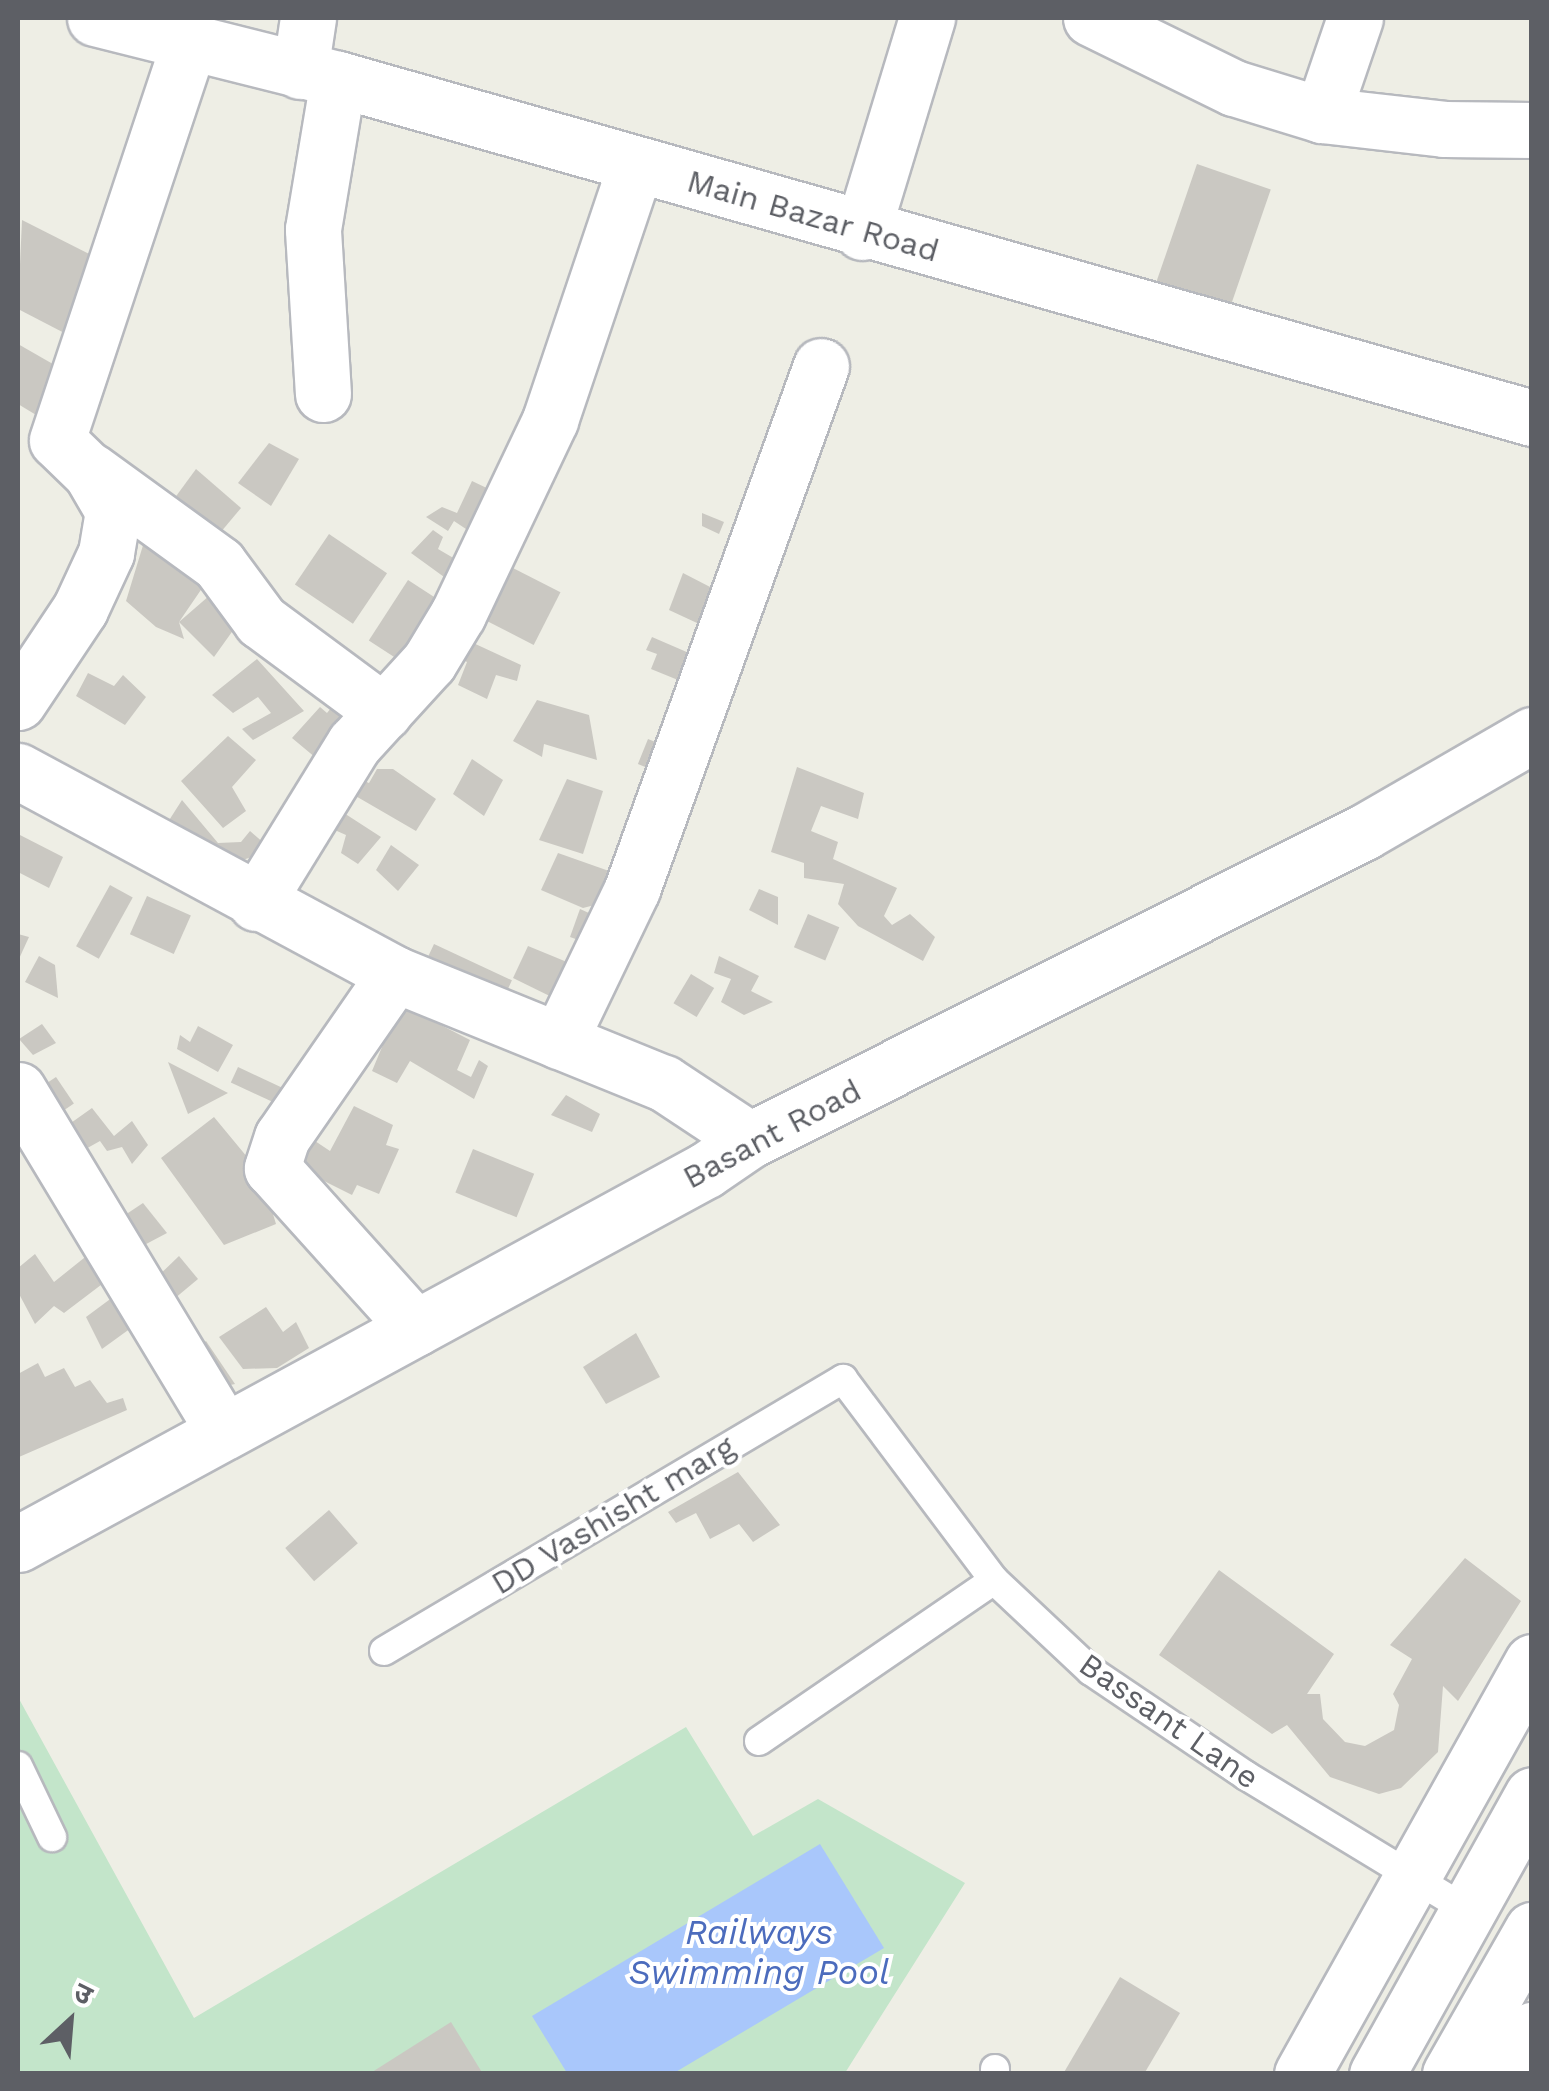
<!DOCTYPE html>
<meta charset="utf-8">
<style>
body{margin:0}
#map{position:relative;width:1549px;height:2091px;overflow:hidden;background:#eeeee5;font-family:"Work Sans","Noto Sans Devanagari",sans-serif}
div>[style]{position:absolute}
.green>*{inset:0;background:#c3e5ca}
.water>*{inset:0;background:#a9c7fb}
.building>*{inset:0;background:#cac8c2;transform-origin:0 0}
.roads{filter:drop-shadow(2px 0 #b7b9be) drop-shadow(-2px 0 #b7b9be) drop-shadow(0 2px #b7b9be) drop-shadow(0 -2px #b7b9be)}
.service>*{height:28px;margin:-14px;padding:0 14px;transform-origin:14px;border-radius:14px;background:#fff}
.minor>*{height:55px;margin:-27.5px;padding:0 27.5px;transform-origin:27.5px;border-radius:27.5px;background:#fff}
.tertiary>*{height:55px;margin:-27.5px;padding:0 27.5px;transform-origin:27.5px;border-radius:27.5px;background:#fff}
.secondary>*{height:55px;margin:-27.5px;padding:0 27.5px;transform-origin:27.5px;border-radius:27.5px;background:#fff}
span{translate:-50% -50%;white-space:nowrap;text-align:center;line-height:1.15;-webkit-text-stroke:8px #fff;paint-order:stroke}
.street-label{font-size:32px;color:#5d5f65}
.water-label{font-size:35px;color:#4c6cbd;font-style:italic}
.frame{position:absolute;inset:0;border:20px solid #5d5f65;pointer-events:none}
.north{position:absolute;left:20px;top:1971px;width:100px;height:100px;-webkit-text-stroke:8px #fff;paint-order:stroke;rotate:26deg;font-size:28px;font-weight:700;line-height:40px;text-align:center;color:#5d5f65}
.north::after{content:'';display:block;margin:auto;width:35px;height:45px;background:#5d5f65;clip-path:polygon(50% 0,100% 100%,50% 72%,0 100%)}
</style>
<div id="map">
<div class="green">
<i style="clip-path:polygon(18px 1697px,194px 2018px,686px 1727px,753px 1836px,818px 1799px,965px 1883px,845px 2073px,18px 2073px)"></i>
</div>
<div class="water">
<i style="clip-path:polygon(820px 1844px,884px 1948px,674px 2073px,567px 2073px,532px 2016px)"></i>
</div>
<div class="building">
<i style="left:1197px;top:164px;width:78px;height:131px;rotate:19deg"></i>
<i style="clip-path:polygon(22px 220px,109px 264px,72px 337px,18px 309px)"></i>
<i style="clip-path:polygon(18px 344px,72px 375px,46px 421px,18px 404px)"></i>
<i style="clip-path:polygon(269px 443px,299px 459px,271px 506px,238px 483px)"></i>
<i style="clip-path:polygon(196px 469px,241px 508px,220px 533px,174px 499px)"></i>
<i style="clip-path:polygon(472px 481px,493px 491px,472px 533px,454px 521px,448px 531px,426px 517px,442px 507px,457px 513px)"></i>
<i style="clip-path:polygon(702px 513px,724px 522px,719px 534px,702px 526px)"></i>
<i style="clip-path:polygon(433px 530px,443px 537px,438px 549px,462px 563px,451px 582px,411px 553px)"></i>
<i style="left:329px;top:534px;width:70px;height:61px;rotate:34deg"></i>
<i style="clip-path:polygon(144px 542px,207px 581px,179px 622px,217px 589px,234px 629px,214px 657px,179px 622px,184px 639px,156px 627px,126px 601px)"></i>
<i style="left:499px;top:561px;width:69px;height:59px;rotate:27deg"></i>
<i style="clip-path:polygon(683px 573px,714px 589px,697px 623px,669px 610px)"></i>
<i style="left:408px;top:580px;width:56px;height:72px;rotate:33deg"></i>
<i style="clip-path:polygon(456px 635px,521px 665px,517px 681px,496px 675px,487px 699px,458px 685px,467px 662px,445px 651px)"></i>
<i style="clip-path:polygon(652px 637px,689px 653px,678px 680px,651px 669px,657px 654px,646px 650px)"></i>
<i style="clip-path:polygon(257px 659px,304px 711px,253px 740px,242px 729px,271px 713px,258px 697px,233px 713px,212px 695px)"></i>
<i style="clip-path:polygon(88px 673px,114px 686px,123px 675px,146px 697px,125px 725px,76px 696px)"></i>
<i style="clip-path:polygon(339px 698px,362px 712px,322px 763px,292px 738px,320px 707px,327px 713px)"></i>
<i style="clip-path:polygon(537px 700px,589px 715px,597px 760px,544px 744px,542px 757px,513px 741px)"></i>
<i style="clip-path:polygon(228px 736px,256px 760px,232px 787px,246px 811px,223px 828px,181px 781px)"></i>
<i style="left:648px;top:739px;width:18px;height:27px;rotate:22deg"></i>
<i style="clip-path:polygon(472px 759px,503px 780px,484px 816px,453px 794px)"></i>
<i style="clip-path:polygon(797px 767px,864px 793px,858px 819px,821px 806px,811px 831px,838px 842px,833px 859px,897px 888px,884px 916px,892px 925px,910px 914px,935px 937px,923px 961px,858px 926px,838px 904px,844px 884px,804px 878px,804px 863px,771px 852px)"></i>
<i style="clip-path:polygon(377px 769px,393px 769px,436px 799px,416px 831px,347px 791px,355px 777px,369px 783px)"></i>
<i style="clip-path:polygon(567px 779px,603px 791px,583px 854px,539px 840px)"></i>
<i style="clip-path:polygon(182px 800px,218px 843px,241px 842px,250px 831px,265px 844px,254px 856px,210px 872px,159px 836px)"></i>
<i style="clip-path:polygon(330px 804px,381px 837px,358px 864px,341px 853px,346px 835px,328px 827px)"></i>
<i style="clip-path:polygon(18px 834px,63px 857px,49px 888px,18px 872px)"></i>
<i style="clip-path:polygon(391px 845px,419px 865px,398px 891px,376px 870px)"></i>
<i style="clip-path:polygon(558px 853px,626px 877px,618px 899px,583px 908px,541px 890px)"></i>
<i style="left:110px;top:885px;width:26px;height:70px;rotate:29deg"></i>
<i style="clip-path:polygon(759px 889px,778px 897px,778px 925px,749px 910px)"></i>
<i style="left:147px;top:896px;width:48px;height:42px;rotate:24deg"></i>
<i style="clip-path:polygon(580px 909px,609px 922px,598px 947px,570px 937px)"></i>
<i style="left:808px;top:914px;width:34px;height:36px;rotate:23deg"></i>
<i style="clip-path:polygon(18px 934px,29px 937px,18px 961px)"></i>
<i style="left:434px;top:944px;width:86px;height:29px;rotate:25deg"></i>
<i style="clip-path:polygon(528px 946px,584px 969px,570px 1006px,513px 978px)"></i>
<i style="clip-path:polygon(39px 956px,55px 965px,58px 998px,25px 982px)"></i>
<i style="clip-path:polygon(719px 956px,759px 976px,751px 991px,773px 1002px,744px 1015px,721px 1002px,731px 979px,714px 973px)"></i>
<i style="left:691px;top:974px;width:27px;height:34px;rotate:31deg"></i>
<i style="clip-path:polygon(400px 1004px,470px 1040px,457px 1070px,471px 1077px,479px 1060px,488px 1066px,474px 1099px,410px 1061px,397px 1083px,372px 1071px)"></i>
<i style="clip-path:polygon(42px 1024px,56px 1043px,33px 1055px,19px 1039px)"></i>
<i style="clip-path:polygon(198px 1026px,233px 1045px,218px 1072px,177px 1049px,180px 1035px,190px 1042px)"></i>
<i style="clip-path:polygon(168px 1062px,228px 1093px,188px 1114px)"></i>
<i style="left:238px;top:1067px;width:50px;height:17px;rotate:25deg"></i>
<i style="left:56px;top:1077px;width:32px;height:23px;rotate:56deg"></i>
<i style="clip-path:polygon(566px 1095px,600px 1114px,592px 1132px,551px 1115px)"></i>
<i style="clip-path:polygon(354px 1106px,393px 1125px,386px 1145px,399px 1149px,379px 1194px,357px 1185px,352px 1195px,310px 1174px,280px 1177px,312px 1139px,330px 1151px)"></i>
<i style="clip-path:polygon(92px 1108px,114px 1136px,132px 1121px,148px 1145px,132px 1164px,122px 1147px,107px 1151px,100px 1141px,73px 1156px,61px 1130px)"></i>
<i style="clip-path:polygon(214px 1117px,285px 1203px,273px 1214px,276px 1224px,224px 1245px,161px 1158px)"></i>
<i style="left:473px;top:1149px;width:66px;height:47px;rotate:22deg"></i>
<i style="clip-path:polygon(143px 1203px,167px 1233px,133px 1251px,116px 1221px)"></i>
<i style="clip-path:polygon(104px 1242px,122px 1269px,64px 1313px,54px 1306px,35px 1324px,18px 1292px,18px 1268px,35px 1254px,54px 1282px)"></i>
<i style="clip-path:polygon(179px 1256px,198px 1279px,168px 1304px,153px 1281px)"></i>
<i style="clip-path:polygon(113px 1297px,131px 1328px,102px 1349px,86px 1317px)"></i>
<i style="clip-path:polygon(266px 1307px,283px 1332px,296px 1322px,309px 1348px,277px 1368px,243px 1369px,219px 1337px)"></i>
<i style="clip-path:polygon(636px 1333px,660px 1377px,606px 1404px,583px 1367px)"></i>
<i style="clip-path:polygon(206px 1341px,235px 1384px,216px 1388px,191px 1354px)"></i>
<i style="clip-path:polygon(38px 1363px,45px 1377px,64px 1368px,75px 1387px,90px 1380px,107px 1403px,123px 1398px,127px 1410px,19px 1457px,18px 1374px)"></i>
<i style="clip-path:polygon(738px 1472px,780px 1525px,753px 1542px,739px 1524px,710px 1539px,696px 1513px,676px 1523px,668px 1512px)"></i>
<i style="left:329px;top:1510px;width:44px;height:58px;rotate:49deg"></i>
<i style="clip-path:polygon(1465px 1558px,1521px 1601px,1458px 1701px,1443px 1686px,1438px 1752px,1401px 1788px,1379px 1794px,1330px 1777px,1287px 1725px,1272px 1734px,1159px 1655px,1219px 1570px,1334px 1654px,1307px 1694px,1320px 1694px,1323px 1719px,1345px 1742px,1365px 1746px,1394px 1730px,1399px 1705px,1393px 1694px,1412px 1659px,1390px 1645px)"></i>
<i style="clip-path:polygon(1120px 1977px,1180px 2013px,1144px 2074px,1063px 2074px)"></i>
<i style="clip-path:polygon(451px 2022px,483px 2074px,369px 2074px)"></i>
</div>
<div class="roads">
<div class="service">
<i style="left:384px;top:1651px;width:534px;rotate:-30.65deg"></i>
<i style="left:843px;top:1379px;width:251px;rotate:53.1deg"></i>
<i style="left:994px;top:1580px;width:133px;rotate:43.2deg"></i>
<i style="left:1091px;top:1671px;width:186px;rotate:34deg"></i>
<i style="left:1245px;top:1775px;width:263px;rotate:31.3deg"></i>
<i style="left:759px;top:1741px;width:285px;rotate:-34.4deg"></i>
<i style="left:18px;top:1766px;width:79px;rotate:64.4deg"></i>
<i style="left:995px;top:2074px;width:5px;rotate:-90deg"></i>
</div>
<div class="minor">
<i style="left:1091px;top:18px;width:159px;rotate:26.1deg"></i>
<i style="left:1234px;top:88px;width:92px;rotate:17.1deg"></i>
<i style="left:1322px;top:115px;width:123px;rotate:6.5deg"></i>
<i style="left:1444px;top:129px;width:88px;rotate:0.7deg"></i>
<i style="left:300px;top:71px;width:54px;rotate:-81.4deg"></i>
<i style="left:1322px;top:115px;width:102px;rotate:-71.2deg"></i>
<i style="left:862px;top:232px;width:224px;rotate:-73.1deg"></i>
<i style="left:323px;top:394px;width:165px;rotate:-93.5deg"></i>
<i style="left:313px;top:229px;width:152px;rotate:-80.5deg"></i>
<i style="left:91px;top:471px;width:158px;rotate:36deg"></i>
<i style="left:219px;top:564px;width:71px;rotate:53.6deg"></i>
<i style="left:261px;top:621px;width:153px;rotate:36.5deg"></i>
<i style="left:18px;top:702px;width:112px;rotate:-56.3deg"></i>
<i style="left:80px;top:609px;width:62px;rotate:-65.1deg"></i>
<i style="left:106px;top:553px;width:43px;rotate:-80.5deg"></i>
<i style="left:113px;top:511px;width:44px;rotate:-120.1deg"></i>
<i style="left:91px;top:473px;width:47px;rotate:-135.9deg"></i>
<i style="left:57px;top:440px;width:417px;rotate:-71.6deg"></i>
<i style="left:18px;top:771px;width:428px;rotate:28.3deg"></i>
<i style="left:395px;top:974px;width:290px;rotate:22.1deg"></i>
<i style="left:664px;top:1083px;width:103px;rotate:33.5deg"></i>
<i style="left:256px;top:903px;width:187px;rotate:-58.4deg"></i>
<i style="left:354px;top:744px;width:111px;rotate:-47.6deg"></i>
<i style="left:429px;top:662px;width:56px;rotate:-58.9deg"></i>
<i style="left:458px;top:614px;width:215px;rotate:-64.6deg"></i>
<i style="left:550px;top:420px;width:269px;rotate:-71.4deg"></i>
<i style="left:395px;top:974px;width:198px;rotate:124.7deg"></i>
<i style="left:282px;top:1137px;width:33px;rotate:108deg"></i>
<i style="left:272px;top:1168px;width:215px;rotate:48deg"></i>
<i style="left:559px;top:1041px;width:169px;rotate:-64.3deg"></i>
<i style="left:632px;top:889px;width:556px;rotate:-70.13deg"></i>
<i style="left:18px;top:1090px;width:398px;rotate:58.9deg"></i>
<i style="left:18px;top:1544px;width:783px;rotate:-28.53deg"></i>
<i style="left:706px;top:1170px;width:53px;rotate:-34.3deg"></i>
<i style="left:750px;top:1140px;width:687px;rotate:-26.64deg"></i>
<i style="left:1364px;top:832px;width:194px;rotate:-30deg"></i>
<i style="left:1302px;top:2074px;width:472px;rotate:-60.8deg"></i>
<i style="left:1507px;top:2074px;width:51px;rotate:-60.4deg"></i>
</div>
<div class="tertiary">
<i style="left:95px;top:18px;width:251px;rotate:14.1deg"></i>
<i style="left:338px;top:79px;width:1241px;rotate:15.85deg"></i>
</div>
<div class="secondary">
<i style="left:1377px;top:2074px;width:319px;rotate:-60.9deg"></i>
<i style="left:1450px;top:2074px;width:166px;rotate:-60.3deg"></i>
</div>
</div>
<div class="street-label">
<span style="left:813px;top:216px;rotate:16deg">Main Bazar Road</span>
<span style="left:772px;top:1134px;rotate:-28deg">Basant Road</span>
<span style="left:613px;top:1515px;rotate:-31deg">DD Vashisht marg</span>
<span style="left:1169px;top:1721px;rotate:35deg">Bassant Lane</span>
</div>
<div class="water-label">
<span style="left:759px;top:1952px">Railways<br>Swimming Pool</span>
</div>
<div class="frame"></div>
<div class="north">उ</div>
</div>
